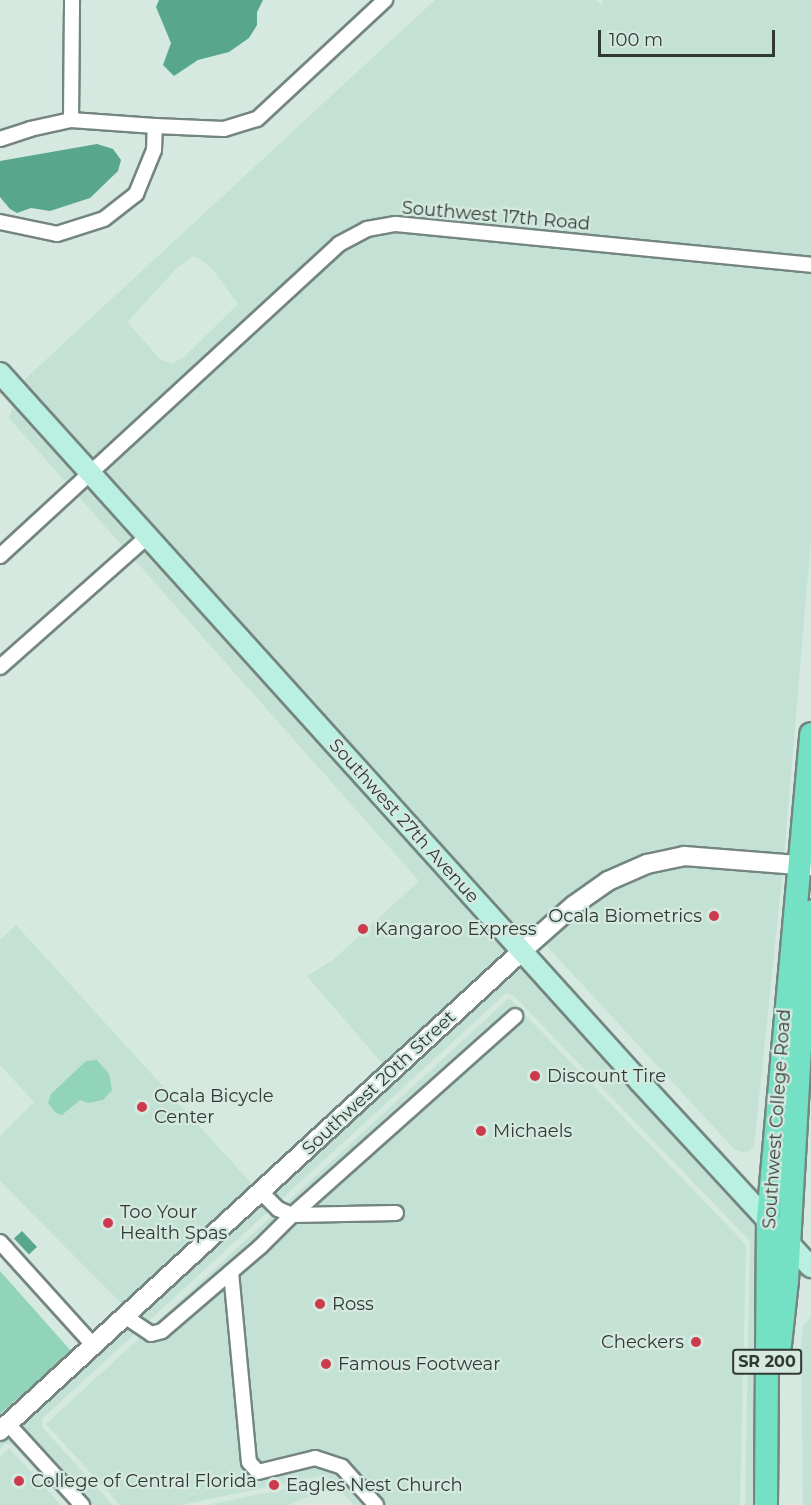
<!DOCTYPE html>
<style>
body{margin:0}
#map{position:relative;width:811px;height:1505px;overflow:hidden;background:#d5e9e0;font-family:Montserrat,sans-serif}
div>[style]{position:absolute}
.built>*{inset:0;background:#c4e1d5}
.green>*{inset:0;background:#91d4ba}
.water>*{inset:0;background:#58a78c;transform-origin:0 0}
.roads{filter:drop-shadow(2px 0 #74867f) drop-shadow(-2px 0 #74867f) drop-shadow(0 2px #74867f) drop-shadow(0 -2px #74867f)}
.minor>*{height:14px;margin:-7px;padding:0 7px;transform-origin:7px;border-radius:7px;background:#fff}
.tertiary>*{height:18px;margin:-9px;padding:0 9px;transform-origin:9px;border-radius:9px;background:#fff}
.secondary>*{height:20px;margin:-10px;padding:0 10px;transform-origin:10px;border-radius:10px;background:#baf0e2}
.primary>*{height:22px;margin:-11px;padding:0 11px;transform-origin:11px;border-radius:11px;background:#74e1c5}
.dots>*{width:16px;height:16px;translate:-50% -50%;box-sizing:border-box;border:3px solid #d5e9e0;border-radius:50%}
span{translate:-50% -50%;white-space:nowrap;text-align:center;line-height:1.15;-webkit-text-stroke:4.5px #d5e9e0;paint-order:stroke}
.shield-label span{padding:2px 4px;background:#d5e9e0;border:2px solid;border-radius:4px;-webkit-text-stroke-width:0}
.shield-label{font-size:16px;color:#313935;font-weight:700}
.street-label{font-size:18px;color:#313935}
.poi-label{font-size:18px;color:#313935}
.right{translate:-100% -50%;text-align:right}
.left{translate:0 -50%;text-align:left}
.scale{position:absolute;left:598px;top:30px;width:177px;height:27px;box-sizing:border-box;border:3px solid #313935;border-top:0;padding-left:8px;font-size:18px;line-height:21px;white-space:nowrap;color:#313935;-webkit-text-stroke:4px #d5e9e0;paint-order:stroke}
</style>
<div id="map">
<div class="built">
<i style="clip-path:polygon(evenodd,435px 0,596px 0,601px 5px,603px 0,811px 0,811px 539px,784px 856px,644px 858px,522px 942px,21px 388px,25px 379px,435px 0,192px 257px,200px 259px,213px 270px,238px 304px,184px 357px,172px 364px,160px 359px,127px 322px,178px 267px,192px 257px)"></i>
<i style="clip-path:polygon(16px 400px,513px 950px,0 1422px,0 1414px,122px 1304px,0 1181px,0 1136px,34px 1102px,0 1065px,0 940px,16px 925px,252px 1184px,382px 1063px,307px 976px,333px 960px,419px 881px,9px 418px)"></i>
<i style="clip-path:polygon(685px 863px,783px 869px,754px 1146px,746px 1153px,735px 1150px,545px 944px,578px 911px,611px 886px,650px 870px)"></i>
<i style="clip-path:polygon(522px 960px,755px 1215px,755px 1505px,745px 1505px,750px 1241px,513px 995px,505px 994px,42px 1419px,42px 1427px,113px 1505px,68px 1505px,13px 1445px,5px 1444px,0 1449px,0 1440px)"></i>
<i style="clip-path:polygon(509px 998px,746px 1245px,740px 1505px,354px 1505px,325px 1475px,181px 1505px,120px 1505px,46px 1424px)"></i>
<i style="clip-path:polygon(811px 1317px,811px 1505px,803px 1505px,801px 1345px,803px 1326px)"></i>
<i style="clip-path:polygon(9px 1448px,61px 1505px,0 1505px,0 1457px)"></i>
<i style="clip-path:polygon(323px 1481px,330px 1488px,289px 1505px,208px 1505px)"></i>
</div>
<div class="green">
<i style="clip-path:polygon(97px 1060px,109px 1074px,112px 1090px,103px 1100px,88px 1103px,80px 1100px,62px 1115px,56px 1113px,48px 1103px,51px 1094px,86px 1061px)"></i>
<i style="clip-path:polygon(0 1271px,71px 1351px,0 1414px)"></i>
</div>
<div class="water">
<i style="clip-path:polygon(159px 0,263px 0,257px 12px,257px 25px,249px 38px,229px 52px,198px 60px,174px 76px,163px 65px,171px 43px,156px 7px)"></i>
<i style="clip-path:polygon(97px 144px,113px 149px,121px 160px,118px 171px,90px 198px,50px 211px,31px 208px,17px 213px,10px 209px,0 197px,0 161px)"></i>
<i style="left:22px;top:1231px;width:22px;height:11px;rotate:47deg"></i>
</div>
<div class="roads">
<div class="minor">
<i style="left:71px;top:120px;width:84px;rotate:4.1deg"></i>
<i style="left:0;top:139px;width:32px;rotate:-18deg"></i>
<i style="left:30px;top:129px;width:42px;rotate:-12.4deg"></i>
<i style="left:71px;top:120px;width:120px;rotate:-89.5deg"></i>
<i style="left:0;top:222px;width:58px;rotate:11.9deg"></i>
<i style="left:57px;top:234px;width:49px;rotate:-17.7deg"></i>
<i style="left:104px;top:219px;width:41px;rotate:-38deg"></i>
<i style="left:136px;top:194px;width:48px;rotate:-67.8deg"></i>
<i style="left:154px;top:150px;width:24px;rotate:-88deg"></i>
<i style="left:155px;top:126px;width:69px;rotate:2.5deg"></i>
<i style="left:224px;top:129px;width:34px;rotate:-17deg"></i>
<i style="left:257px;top:119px;width:175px;rotate:-42.9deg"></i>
<i style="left:0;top:556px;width:461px;rotate:-42.6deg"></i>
<i style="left:339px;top:244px;width:32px;rotate:-28deg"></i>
<i style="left:367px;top:229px;width:29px;rotate:-10deg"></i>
<i style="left:396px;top:224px;width:417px;rotate:5.6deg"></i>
<i style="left:0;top:667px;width:196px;rotate:-41.5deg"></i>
<i style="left:261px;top:1192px;width:24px;rotate:45deg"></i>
<i style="left:278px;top:1209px;width:15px;rotate:23deg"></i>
<i style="left:292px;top:1215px;width:104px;rotate:-1.1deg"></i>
<i style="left:0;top:1242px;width:140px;rotate:47.9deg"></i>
<i style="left:231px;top:1272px;width:191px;rotate:84.6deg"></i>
<i style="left:249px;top:1462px;width:13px;rotate:48deg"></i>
<i style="left:258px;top:1472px;width:59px;rotate:-13.8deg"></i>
<i style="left:315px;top:1458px;width:28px;rotate:18deg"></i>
<i style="left:342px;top:1467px;width:51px;rotate:48.2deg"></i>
<i style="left:126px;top:1317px;width:30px;rotate:34deg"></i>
<i style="left:151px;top:1334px;width:11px;rotate:-15deg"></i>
<i style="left:162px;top:1331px;width:129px;rotate:-40.6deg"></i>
<i style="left:260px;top:1247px;width:45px;rotate:-45deg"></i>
<i style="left:292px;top:1215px;width:299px;rotate:-41.7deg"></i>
<i style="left:8px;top:1424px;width:110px;rotate:47.6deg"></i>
</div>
<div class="tertiary">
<i style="left:0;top:1431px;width:709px;rotate:-42.6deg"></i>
<i style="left:522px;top:951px;width:69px;rotate:-41.5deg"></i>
<i style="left:574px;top:905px;width:42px;rotate:-35.2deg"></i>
<i style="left:608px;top:881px;width:43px;rotate:-23.6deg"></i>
<i style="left:647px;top:864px;width:38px;rotate:-12deg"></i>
<i style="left:684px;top:856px;width:127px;rotate:4.5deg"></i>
</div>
<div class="secondary">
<i style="left:0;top:373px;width:955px;rotate:47.93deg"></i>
<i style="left:640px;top:1082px;width:252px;rotate:47.3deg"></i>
</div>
<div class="primary">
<i style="left:780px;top:1345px;width:64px;rotate:-83.8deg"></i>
<i style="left:787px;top:1281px;width:268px;rotate:-86.8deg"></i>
<i style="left:802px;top:1013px;width:102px;rotate:-85deg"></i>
<i style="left:766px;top:1505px;width:286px;rotate:-89.6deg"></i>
<i style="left:768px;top:1219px;width:487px;rotate:-84.9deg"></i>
</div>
</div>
<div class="dots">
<i style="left:714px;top:916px;background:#cb3b4c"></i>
<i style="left:363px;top:929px;background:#cb3b4c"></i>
<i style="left:535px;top:1076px;background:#cb3b4c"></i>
<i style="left:142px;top:1107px;background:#cb3b4c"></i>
<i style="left:481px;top:1131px;background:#cb3b4c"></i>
<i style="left:108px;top:1223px;background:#cb3b4c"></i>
<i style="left:320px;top:1304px;background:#cb3b4c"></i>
<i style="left:696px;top:1342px;background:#cb3b4c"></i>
<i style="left:326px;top:1364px;background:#cb3b4c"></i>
<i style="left:19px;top:1481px;background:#cb3b4c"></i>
<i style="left:274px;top:1485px;background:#cb3b4c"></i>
</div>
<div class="shield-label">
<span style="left:767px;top:1362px">SR 200</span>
</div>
<div class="street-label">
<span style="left:496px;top:216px;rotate:5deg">Southwest 17th Road</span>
<span style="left:404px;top:821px;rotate:48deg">Southwest 27th Avenue</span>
<span style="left:379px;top:1083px;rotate:-43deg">Southwest 20th Street</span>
<span style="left:777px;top:1119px;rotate:-86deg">Southwest College Road</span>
</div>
<div class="poi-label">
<span class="right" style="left:702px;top:916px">Ocala Biometrics</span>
<span class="left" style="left:375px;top:929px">Kangaroo Express</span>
<span class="left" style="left:547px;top:1076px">Discount Tire</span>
<span class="left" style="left:154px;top:1107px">Ocala Bicycle<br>Center</span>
<span class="left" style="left:493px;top:1131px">Michaels</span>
<span class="left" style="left:120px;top:1223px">Too Your<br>Health Spas</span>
<span class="left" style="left:332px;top:1304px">Ross</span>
<span class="right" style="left:684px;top:1342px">Checkers</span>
<span class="left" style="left:338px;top:1364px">Famous Footwear</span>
<span class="left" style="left:31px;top:1481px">College of Central Florida</span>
<span class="left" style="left:286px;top:1485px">Eagles Nest Church</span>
</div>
<div class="scale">100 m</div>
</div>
